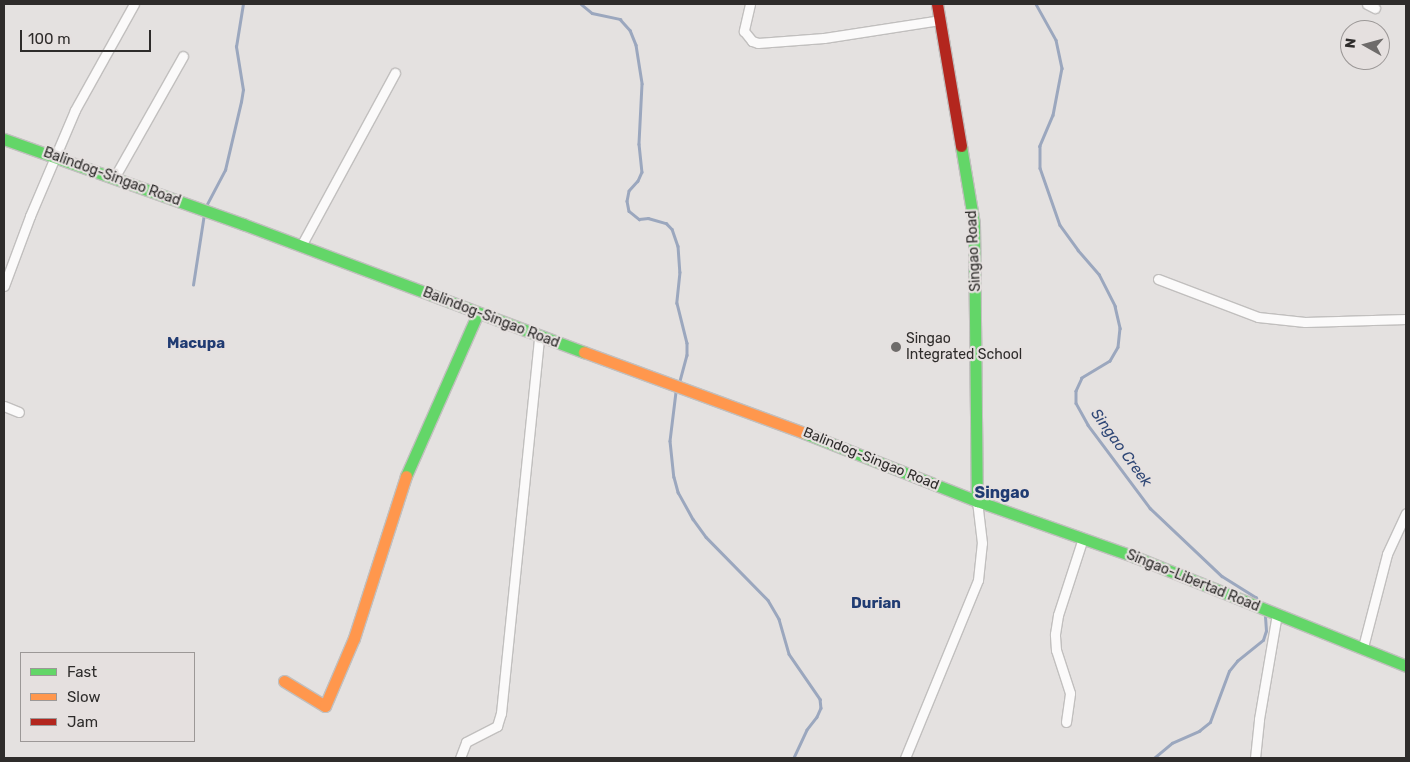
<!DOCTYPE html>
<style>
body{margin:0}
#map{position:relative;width:1410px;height:762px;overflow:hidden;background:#e4e1e0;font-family:Rubik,sans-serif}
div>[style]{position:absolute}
.stream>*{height:2.5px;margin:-1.25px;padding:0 1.25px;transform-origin:1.25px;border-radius:1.25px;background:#9ba7be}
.roads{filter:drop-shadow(1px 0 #c1bfbe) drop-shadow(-1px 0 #c1bfbe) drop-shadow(0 1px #c1bfbe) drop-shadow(0 -1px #c1bfbe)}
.street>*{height:9px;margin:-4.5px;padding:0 4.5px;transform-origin:4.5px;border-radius:4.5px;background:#fbfafa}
.fast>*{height:11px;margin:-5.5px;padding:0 5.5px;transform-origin:5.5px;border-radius:5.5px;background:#63d668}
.slow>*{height:11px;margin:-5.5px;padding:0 5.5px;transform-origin:5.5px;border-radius:5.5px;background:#ff974d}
.jam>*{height:11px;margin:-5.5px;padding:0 5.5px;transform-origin:5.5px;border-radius:5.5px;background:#b3261e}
.dots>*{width:14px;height:14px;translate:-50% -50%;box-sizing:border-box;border:2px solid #e5e0df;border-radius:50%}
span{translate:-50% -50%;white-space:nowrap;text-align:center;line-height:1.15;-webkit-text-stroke:4.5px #e5e0df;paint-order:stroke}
.street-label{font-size:14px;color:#2e2c2b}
.poi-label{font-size:14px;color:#2e2c2b}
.left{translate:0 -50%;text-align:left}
.neighbourhood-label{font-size:15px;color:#203b72;font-weight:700}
.water-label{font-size:15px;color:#2f4776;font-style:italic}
.quarter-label{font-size:16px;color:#203b72;font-weight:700}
.frame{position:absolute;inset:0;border:5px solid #2e2c2b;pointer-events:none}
.legend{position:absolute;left:20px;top:652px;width:175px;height:90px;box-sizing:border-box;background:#e5e0df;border:1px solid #9c9897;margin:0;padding:6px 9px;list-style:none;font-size:15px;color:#2e2c2b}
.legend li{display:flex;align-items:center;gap:10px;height:25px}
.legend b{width:25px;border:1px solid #9c9897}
.north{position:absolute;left:1340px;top:20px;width:50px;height:50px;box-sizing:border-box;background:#e5e0df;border:1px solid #9c9897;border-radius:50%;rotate:277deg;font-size:14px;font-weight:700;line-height:20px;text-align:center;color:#2e2c2b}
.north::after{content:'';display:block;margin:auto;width:18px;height:22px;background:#6e6b6a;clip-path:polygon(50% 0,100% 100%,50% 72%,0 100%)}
.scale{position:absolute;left:20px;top:30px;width:131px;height:22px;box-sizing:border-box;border:2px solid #2e2c2b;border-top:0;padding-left:6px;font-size:15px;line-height:18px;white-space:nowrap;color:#2e2c2b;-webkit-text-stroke:4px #e5e0df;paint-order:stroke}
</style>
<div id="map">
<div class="stream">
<i style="left:581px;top:4px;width:14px;rotate:39deg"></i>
<i style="left:592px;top:13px;width:29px;rotate:12deg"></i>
<i style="left:620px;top:19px;width:15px;rotate:48deg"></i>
<i style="left:630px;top:30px;width:16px;rotate:68deg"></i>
<i style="left:636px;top:45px;width:39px;rotate:81deg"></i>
<i style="left:642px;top:84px;width:60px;rotate:92.9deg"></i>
<i style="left:639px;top:144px;width:28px;rotate:84deg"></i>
<i style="left:642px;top:172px;width:10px;rotate:114deg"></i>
<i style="left:638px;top:181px;width:13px;rotate:132deg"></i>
<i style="left:629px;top:191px;width:10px;rotate:101deg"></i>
<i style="left:627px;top:201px;width:10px;rotate:79deg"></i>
<i style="left:629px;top:211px;width:13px;rotate:39deg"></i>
<i style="left:639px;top:219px;width:9px;rotate:-6deg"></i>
<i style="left:648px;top:218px;width:19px;rotate:16deg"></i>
<i style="left:666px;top:223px;width:8px;rotate:45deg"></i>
<i style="left:672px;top:229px;width:18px;rotate:71deg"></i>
<i style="left:678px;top:246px;width:26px;rotate:86deg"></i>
<i style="left:680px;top:272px;width:31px;rotate:96deg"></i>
<i style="left:677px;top:303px;width:41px;rotate:76deg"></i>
<i style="left:687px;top:343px;width:12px;rotate:90deg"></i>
<i style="left:687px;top:355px;width:28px;rotate:105deg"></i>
<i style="left:1036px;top:4px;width:41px;rotate:60.9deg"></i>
<i style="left:1056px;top:40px;width:29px;rotate:78deg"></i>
<i style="left:1062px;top:68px;width:48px;rotate:100.8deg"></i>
<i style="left:1053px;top:115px;width:34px;rotate:113deg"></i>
<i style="left:1040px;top:146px;width:22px;rotate:90deg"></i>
<i style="left:1040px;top:168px;width:60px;rotate:70.7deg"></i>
<i style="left:1060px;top:225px;width:31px;rotate:54deg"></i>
<i style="left:1078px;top:250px;width:32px;rotate:49deg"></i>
<i style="left:1099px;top:274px;width:36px;rotate:63deg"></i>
<i style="left:1115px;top:306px;width:23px;rotate:77deg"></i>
<i style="left:1120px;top:328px;width:19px;rotate:96deg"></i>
<i style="left:1118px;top:347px;width:16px;rotate:120deg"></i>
<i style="left:1110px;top:361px;width:33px;rotate:149deg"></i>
<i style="left:1082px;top:378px;width:14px;rotate:115deg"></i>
<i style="left:1076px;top:391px;width:12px;rotate:90deg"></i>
<i style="left:1076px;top:403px;width:25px;rotate:61deg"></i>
<i style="left:1088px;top:425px;width:104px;rotate:53.2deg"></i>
<i style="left:1150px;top:508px;width:99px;rotate:43.4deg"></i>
<i style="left:1222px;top:576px;width:40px;rotate:32deg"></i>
<i style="left:1256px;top:597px;width:6px;rotate:59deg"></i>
<i style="left:206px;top:206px;width:41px;rotate:-62.2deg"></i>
<i style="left:225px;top:170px;width:70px;rotate:-76.8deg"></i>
<i style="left:241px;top:102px;width:12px;rotate:-81deg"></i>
<i style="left:243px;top:90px;width:44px;rotate:-99.2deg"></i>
<i style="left:236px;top:47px;width:44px;rotate:-80.8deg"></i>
<i style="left:193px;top:285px;width:72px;rotate:-81.2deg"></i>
<i style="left:676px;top:392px;width:49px;rotate:97deg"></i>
<i style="left:670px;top:441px;width:36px;rotate:84deg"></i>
<i style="left:674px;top:477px;width:16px;rotate:75deg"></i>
<i style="left:678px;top:492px;width:31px;rotate:61deg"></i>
<i style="left:693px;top:519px;width:22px;rotate:54deg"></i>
<i style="left:706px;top:537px;width:88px;rotate:45.5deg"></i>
<i style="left:768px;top:600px;width:22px;rotate:60deg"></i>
<i style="left:779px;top:619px;width:36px;rotate:74deg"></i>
<i style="left:789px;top:654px;width:55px;rotate:55.4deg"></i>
<i style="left:820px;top:699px;width:9px;rotate:84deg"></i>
<i style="left:821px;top:708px;width:10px;rotate:114deg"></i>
<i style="left:817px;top:717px;width:16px;rotate:128deg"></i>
<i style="left:807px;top:730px;width:31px;rotate:115deg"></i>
<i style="left:1154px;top:758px;width:23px;rotate:-40deg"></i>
<i style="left:1172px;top:743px;width:30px;rotate:-24deg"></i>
<i style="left:1199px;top:731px;width:14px;rotate:-39deg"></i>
<i style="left:1210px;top:722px;width:54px;rotate:-69.6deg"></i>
<i style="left:1229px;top:671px;width:13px;rotate:-51deg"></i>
<i style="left:1237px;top:661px;width:33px;rotate:-39deg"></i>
<i style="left:1263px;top:640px;width:9px;rotate:-72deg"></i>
<i style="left:1266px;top:631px;width:15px;rotate:-94deg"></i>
</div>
<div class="roads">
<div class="street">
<i style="left:750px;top:4px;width:28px;rotate:103deg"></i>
<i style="left:744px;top:31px;width:13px;rotate:51deg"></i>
<i style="left:752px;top:41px;width:6px;rotate:18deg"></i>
<i style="left:758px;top:43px;width:66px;rotate:-4.3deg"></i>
<i style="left:824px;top:38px;width:117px;rotate:-8.8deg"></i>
<i style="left:1367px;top:4px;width:9px;rotate:27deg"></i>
<i style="left:114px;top:178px;width:140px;rotate:-60.5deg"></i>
<i style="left:301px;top:246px;width:197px;rotate:-61.5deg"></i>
<i style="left:1158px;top:279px;width:107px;rotate:20.8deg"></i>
<i style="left:1258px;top:317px;width:47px;rotate:6.1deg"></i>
<i style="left:1305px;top:322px;width:101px;rotate:-1.7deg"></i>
<i style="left:4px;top:286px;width:75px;rotate:-69.6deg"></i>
<i style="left:30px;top:216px;width:115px;rotate:-67deg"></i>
<i style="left:75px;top:110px;width:121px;rotate:-60.9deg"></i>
<i style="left:4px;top:406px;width:16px;rotate:22deg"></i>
<i style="left:1363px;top:647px;width:96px;rotate:-75.5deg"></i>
<i style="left:1387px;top:554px;width:45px;rotate:-65.1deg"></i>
<i style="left:1066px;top:722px;width:29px;rotate:-82deg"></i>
<i style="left:1070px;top:693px;width:45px;rotate:-108deg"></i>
<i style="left:1056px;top:650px;width:16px;rotate:-94deg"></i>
<i style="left:1055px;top:634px;width:19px;rotate:-81deg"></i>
<i style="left:1058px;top:615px;width:81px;rotate:-72deg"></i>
<i style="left:460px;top:758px;width:17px;rotate:-69deg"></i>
<i style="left:466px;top:742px;width:35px;rotate:-27deg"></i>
<i style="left:497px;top:726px;width:14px;rotate:-73deg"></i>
<i style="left:501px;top:713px;width:379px;rotate:-84.2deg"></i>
<i style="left:905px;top:758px;width:192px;rotate:-67.7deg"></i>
<i style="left:978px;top:580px;width:37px;rotate:-84deg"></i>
<i style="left:982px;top:543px;width:42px;rotate:-96.8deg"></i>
<i style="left:1255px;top:758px;width:39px;rotate:-84deg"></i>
<i style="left:1259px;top:719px;width:107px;rotate:-80.3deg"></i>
</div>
<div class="fast">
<i style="left:4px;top:139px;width:254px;rotate:19.6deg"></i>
<i style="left:243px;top:224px;width:364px;rotate:20.6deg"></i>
<i style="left:961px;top:146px;width:79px;rotate:80.5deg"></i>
<i style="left:974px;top:224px;width:277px;rotate:89.4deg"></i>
<i style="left:804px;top:433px;width:186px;rotate:21.5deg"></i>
<i style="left:977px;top:501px;width:168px;rotate:19.5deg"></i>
<i style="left:1135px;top:557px;width:292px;rotate:21.9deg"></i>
<i style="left:406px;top:476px;width:178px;rotate:-66.2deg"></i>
</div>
<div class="slow">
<i style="left:584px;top:352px;width:234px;rotate:20.2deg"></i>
<i style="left:284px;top:681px;width:48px;rotate:31.4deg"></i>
<i style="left:325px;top:706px;width:74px;rotate:-66.9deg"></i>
<i style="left:354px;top:638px;width:170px;rotate:-72.2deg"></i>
</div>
<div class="jam">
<i style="left:937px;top:4px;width:144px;rotate:80.4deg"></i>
</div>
</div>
<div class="dots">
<i style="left:896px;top:347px;background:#6e6b6a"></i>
</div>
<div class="street-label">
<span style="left:112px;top:177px;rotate:20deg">Balindog-Singao Road</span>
<span style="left:974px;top:251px;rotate:-93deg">Singao Road</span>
<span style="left:491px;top:318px;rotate:21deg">Balindog-Singao Road</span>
<span style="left:871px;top:459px;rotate:22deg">Balindog-Singao Road</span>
<span style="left:1193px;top:581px;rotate:22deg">Singao-Libertad Road</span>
</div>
<div class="poi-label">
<span class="left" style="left:906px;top:347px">Singao<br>Integrated School</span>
</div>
<div class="neighbourhood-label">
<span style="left:196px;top:344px">Macupa</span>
<span style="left:876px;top:604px">Durian</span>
</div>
<div class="water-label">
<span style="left:1121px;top:448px;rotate:54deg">Singao Creek</span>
</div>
<div class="quarter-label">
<span style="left:1002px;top:493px">Singao</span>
</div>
<div class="frame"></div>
<ul class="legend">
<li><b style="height:6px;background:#63d668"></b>Fast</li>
<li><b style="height:6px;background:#ff974d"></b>Slow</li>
<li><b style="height:6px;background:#b3261e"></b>Jam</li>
</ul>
<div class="north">N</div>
<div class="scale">100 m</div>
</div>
